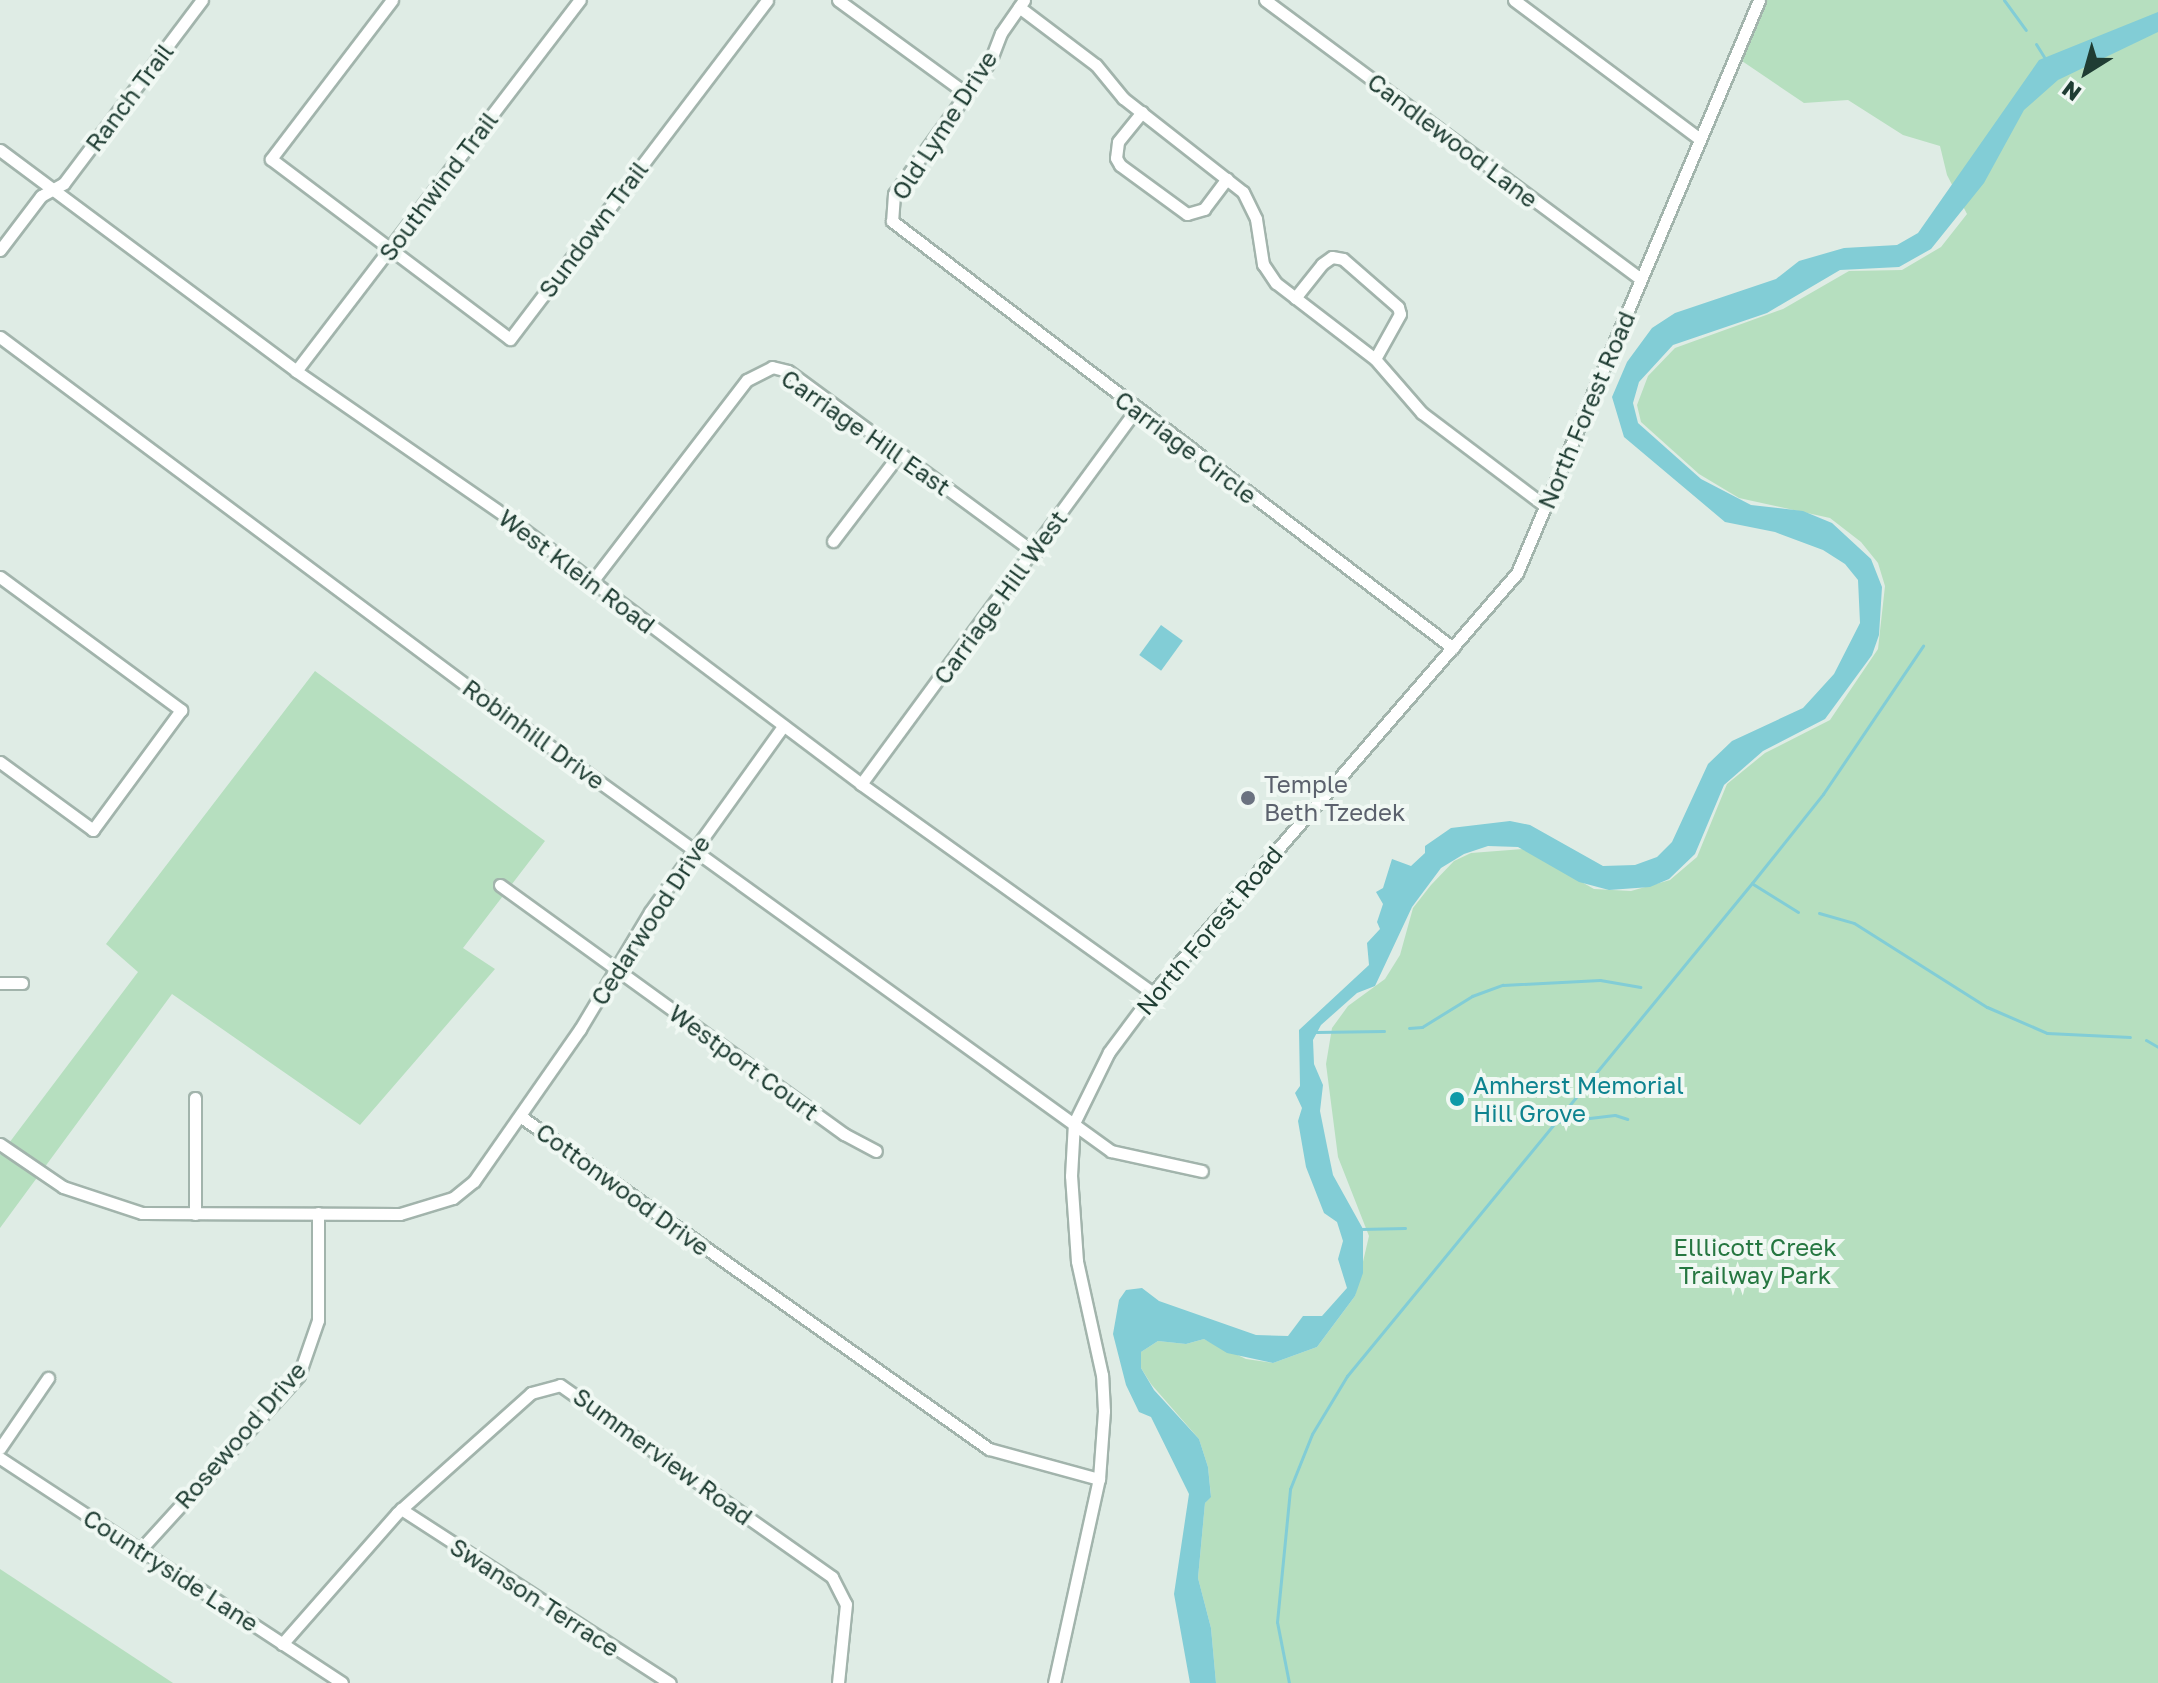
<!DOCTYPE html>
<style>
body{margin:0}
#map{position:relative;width:2158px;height:1683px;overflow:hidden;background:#dfece5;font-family:"Golos Text",sans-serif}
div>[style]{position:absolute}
.green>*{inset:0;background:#b6dfbf}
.water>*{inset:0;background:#82cdd6;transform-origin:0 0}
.stream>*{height:3px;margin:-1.5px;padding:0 1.5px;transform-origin:1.5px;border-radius:1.5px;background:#82cdd6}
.roads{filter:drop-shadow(2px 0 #a2b4ac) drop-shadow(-2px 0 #a2b4ac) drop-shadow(0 2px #a2b4ac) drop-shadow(0 -2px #a2b4ac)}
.minor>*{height:11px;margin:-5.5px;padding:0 5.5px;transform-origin:5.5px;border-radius:5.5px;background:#fff}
.dots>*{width:22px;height:22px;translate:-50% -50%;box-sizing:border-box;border:4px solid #f0f8f3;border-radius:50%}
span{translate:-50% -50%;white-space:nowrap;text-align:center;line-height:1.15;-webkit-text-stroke:8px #f0f8f3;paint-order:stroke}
.street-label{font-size:24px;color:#1f3d33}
.worship-label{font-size:24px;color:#5b616d}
.left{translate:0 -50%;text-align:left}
.culture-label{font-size:24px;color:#0d838f}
.park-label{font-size:24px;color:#267741}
.north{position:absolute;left:2046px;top:32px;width:80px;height:80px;-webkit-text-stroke:6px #f0f8f3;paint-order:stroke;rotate:217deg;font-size:22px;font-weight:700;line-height:32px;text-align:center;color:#1f3d33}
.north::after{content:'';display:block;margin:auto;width:28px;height:36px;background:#1f3d33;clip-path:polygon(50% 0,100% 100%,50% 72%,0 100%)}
</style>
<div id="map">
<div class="green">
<i style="clip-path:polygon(1767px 0,2158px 0,2158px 1683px,1216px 1683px,1211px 1628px,1198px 1578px,1205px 1503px,1211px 1496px,1208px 1467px,1199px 1439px,1151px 1384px,1141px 1368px,1141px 1352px,1158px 1341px,1186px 1344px,1204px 1339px,1246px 1359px,1273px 1363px,1317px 1347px,1355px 1296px,1369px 1236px,1338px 1157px,1326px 1064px,1332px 1028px,1348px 1006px,1385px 979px,1400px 955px,1413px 908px,1431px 885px,1454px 861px,1471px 853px,1523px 849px,1594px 889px,1631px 891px,1670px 880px,1697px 857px,1727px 784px,1765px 753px,1830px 720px,1878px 649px,1885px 586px,1878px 563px,1861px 542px,1830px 518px,1739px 498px,1699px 474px,1641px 422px,1637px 405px,1648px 376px,1675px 348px,1783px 309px,1849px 271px,1902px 270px,1941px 247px,1967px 214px,1947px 175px,1940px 146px,1903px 135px,1848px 100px,1804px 103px,1742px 61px)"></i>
<i style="clip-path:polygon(315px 671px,545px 841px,463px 948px,495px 969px,360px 1125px,172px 994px,0 1228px,0 1155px,138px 972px,106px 944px)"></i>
<i style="clip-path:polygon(0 1569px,173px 1683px,0 1683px)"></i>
</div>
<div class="water">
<i style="clip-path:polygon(2158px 12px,2158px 32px,2058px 80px,2024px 110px,1984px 183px,1931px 249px,1899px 267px,1840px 270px,1767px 313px,1673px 345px,1639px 382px,1633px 403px,1638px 423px,1701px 479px,1751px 505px,1803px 511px,1832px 523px,1871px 559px,1882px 587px,1879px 635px,1872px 655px,1825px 719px,1763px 751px,1724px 785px,1695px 854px,1669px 879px,1650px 887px,1609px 890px,1579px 882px,1518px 847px,1488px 846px,1464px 854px,1441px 868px,1412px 907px,1375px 986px,1357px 993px,1321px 1025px,1313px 1040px,1314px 1064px,1323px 1085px,1320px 1111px,1327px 1146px,1333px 1175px,1363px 1229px,1363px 1273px,1355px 1296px,1317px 1347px,1273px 1363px,1227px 1353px,1204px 1339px,1186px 1344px,1158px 1341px,1141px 1352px,1141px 1368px,1154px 1390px,1199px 1439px,1208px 1467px,1211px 1497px,1205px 1503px,1198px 1578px,1211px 1628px,1216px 1683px,1190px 1683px,1174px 1594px,1189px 1494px,1151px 1417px,1139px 1412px,1126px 1385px,1113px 1334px,1119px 1300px,1126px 1290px,1142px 1288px,1159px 1301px,1256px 1335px,1288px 1336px,1303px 1316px,1322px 1316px,1347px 1288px,1338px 1259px,1343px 1241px,1337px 1222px,1324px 1213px,1306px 1167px,1298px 1121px,1302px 1108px,1295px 1093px,1300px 1086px,1299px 1030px,1369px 965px,1367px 943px,1380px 929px,1377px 922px,1383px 904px,1376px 892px,1383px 888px,1392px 859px,1411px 866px,1425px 853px,1425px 846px,1451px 828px,1510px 821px,1530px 825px,1603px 866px,1635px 865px,1657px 857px,1672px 842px,1708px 764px,1732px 741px,1803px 708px,1834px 674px,1860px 623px,1858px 580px,1845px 564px,1823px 550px,1775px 532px,1725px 522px,1624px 437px,1612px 397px,1627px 362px,1652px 328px,1675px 313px,1776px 279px,1799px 261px,1844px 248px,1897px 245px,1918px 233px,2039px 60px)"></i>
<i style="left:1161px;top:625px;width:27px;height:37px;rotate:36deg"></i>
</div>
<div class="stream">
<i style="left:2004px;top:0;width:37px;rotate:54deg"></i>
<i style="left:2036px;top:44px;width:15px;rotate:58deg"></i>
<i style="left:1753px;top:884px;width:53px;rotate:31.9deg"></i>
<i style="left:1819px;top:913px;width:36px;rotate:16deg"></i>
<i style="left:1854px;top:923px;width:157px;rotate:32.3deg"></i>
<i style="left:1987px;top:1007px;width:65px;rotate:23.4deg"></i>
<i style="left:2047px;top:1033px;width:83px;rotate:2.8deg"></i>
<i style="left:1409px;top:1028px;width:13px;rotate:-4deg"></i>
<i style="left:1422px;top:1027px;width:59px;rotate:-31.8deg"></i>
<i style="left:1472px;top:996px;width:33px;rotate:-20deg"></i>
<i style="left:1503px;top:985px;width:97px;rotate:-3deg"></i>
<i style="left:1600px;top:980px;width:41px;rotate:9.9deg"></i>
<i style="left:1316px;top:1032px;width:68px;rotate:-0.8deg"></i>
<i style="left:2146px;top:1040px;width:14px;rotate:30deg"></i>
<i style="left:1556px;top:1122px;width:59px;rotate:-6.8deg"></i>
<i style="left:1615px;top:1115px;width:13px;rotate:18deg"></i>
<i style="left:1361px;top:1229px;width:44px;rotate:-1.3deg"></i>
<i style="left:1289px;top:1683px;width:62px;rotate:-101.1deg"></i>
<i style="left:1277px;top:1622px;width:134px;rotate:-84.4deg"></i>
<i style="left:1290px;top:1489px;width:59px;rotate:-68.2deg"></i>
<i style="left:1312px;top:1434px;width:68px;rotate:-58.9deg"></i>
<i style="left:1347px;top:1376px;width:638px;rotate:-50.6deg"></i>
<i style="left:1752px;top:883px;width:114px;rotate:-51.4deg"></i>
<i style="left:1823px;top:794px;width:179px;rotate:-56deg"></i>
</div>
<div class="roads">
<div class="minor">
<i style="left:392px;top:0;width:200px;rotate:127.3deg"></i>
<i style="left:271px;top:159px;width:299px;rotate:37deg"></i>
<i style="left:510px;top:339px;width:425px;rotate:-52.8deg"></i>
<i style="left:838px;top:0;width:160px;rotate:36.1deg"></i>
<i style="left:1024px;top:0;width:40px;rotate:124.9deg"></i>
<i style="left:1001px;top:33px;width:30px;rotate:111deg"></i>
<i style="left:990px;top:61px;width:164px;rotate:125.8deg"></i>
<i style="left:894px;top:194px;width:27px;rotate:94deg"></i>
<i style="left:892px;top:221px;width:705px;rotate:37.28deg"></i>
<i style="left:1265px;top:0;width:468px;rotate:36.6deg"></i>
<i style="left:1514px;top:0;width:232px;rotate:36.8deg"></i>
<i style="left:1019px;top:7px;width:96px;rotate:37deg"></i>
<i style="left:1096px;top:65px;width:43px;rotate:50.7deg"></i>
<i style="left:1123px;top:98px;width:152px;rotate:38.1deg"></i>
<i style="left:1243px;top:192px;width:30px;rotate:64deg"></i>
<i style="left:1256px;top:219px;width:46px;rotate:81.2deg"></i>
<i style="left:1263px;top:264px;width:23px;rotate:56deg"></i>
<i style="left:1276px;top:283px;width:125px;rotate:37.5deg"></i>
<i style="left:1375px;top:359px;width:72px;rotate:49deg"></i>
<i style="left:1422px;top:413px;width:154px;rotate:37.1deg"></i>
<i style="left:1142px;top:112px;width:38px;rotate:129deg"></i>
<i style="left:1118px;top:142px;width:16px;rotate:97deg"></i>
<i style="left:1116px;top:158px;width:8px;rotate:60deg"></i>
<i style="left:1120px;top:165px;width:83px;rotate:36.2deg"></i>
<i style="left:1187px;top:214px;width:18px;rotate:-16deg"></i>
<i style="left:1204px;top:209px;width:38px;rotate:-53deg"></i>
<i style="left:0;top:150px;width:369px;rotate:36.7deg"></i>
<i style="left:296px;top:371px;width:257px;rotate:34.7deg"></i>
<i style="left:507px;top:517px;width:443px;rotate:37deg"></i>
<i style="left:861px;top:784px;width:359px;rotate:35.6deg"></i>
<i style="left:0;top:250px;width:68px;rotate:-52.8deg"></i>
<i style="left:41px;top:196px;width:26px;rotate:-29deg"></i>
<i style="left:64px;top:183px;width:229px;rotate:-53deg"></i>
<i style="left:1295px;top:298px;width:43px;rotate:-51.5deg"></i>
<i style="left:1322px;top:264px;width:12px;rotate:-35deg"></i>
<i style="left:1332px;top:257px;width:11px;rotate:10deg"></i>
<i style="left:1343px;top:259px;width:73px;rotate:41.1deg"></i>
<i style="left:1398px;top:307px;width:7px;rotate:74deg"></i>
<i style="left:1400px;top:314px;width:51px;rotate:119.1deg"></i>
<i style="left:0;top:337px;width:612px;rotate:36.76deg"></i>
<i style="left:490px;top:703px;width:766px;rotate:35.81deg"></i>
<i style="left:1111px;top:1151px;width:93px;rotate:12.4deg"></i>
<i style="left:296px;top:371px;width:467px;rotate:-52.6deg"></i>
<i style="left:833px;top:541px;width:111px;rotate:-52.7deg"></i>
<i style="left:0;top:577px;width:225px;rotate:36.3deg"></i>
<i style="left:181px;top:710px;width:149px;rotate:126.3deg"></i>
<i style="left:93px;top:830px;width:115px;rotate:-143.8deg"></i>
<i style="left:591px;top:583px;width:256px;rotate:-52.5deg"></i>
<i style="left:747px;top:380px;width:28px;rotate:-27deg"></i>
<i style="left:772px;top:367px;width:16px;rotate:14deg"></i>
<i style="left:788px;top:371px;width:307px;rotate:36.4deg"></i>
<i style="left:861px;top:784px;width:465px;rotate:-53.7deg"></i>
<i style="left:500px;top:885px;width:425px;rotate:35.9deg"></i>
<i style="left:844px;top:1134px;width:36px;rotate:28deg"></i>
<i style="left:0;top:983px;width:22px"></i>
<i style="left:195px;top:1098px;width:116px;rotate:90deg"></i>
<i style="left:520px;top:1116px;width:575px;rotate:35.38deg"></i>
<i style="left:989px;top:1449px;width:114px;rotate:15.3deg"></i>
<i style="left:0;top:1144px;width:76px;rotate:34.3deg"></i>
<i style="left:63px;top:1187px;width:83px;rotate:18.2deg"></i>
<i style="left:142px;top:1213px;width:258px;rotate:0.2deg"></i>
<i style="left:400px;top:1214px;width:55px;rotate:-16.8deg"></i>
<i style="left:453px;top:1198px;width:27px;rotate:-39deg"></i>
<i style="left:474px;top:1181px;width:185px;rotate:-55.1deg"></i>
<i style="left:580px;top:1029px;width:136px;rotate:-59.1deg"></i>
<i style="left:650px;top:912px;width:229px;rotate:-54.4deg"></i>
<i style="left:0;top:1448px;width:85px;rotate:-55.6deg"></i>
<i style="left:0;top:1458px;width:409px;rotate:33.3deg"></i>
<i style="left:401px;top:1509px;width:320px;rotate:32.9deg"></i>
<i style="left:140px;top:1550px;width:236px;rotate:-47.7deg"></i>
<i style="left:299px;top:1375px;width:58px;rotate:-70.9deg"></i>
<i style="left:318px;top:1320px;width:107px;rotate:-90deg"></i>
<i style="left:282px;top:1644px;width:174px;rotate:-48.7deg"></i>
<i style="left:397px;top:1513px;width:180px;rotate:-41.8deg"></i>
<i style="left:531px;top:1393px;width:30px;rotate:-15deg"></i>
<i style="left:560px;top:1385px;width:333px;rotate:35.2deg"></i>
<i style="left:832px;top:1577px;width:30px;rotate:63deg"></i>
<i style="left:846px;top:1604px;width:79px;rotate:95.8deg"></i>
<i style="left:1054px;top:1683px;width:209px;rotate:-77.6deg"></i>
<i style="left:1099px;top:1479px;width:68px;rotate:-85.8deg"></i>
<i style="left:1104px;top:1411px;width:36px;rotate:-93deg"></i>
<i style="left:1102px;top:1375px;width:117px;rotate:-102.4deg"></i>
<i style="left:1077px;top:1261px;width:85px;rotate:-94deg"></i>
<i style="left:1071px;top:1176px;width:53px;rotate:-86.8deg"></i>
<i style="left:1074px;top:1123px;width:79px;rotate:-63.8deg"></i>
<i style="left:1109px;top:1052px;width:74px;rotate:-53.3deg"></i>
<i style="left:1153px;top:993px;width:556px;rotate:-49.09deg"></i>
<i style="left:1517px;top:573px;width:622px;rotate:-67.1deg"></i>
</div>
</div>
<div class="dots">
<i style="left:1248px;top:798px;background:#6b7280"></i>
<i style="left:1457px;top:1099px;background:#0f9aa8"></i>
</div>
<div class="street-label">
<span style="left:129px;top:97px;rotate:-53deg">Ranch Trail</span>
<span style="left:944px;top:125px;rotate:-57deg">Old Lyme Drive</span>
<span style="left:1453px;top:140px;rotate:37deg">Candlewood Lane</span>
<span style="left:438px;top:186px;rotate:-53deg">Southwind Trail</span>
<span style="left:593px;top:229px;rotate:-53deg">Sundown Trail</span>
<span style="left:1586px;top:410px;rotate:-67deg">North Forest Road</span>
<span style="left:866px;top:432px;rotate:35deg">Carriage Hill East</span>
<span style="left:1186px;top:447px;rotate:37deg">Carriage Circle</span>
<span style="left:577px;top:571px;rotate:37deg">West Klein Road</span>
<span style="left:1000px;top:597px;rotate:-54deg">Carriage Hill West</span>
<span style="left:534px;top:734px;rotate:36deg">Robinhill Drive</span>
<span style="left:650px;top:920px;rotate:-57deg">Cedarwood Drive</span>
<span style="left:1209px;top:930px;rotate:-50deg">North Forest Road</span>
<span style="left:744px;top:1062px;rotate:36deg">Westport Court</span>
<span style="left:623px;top:1189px;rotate:36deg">Cottonwood Drive</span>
<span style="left:240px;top:1435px;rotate:-49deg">Rosewood Drive</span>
<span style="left:663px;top:1456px;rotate:36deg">Summerview Road</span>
<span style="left:171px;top:1570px;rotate:33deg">Countryside Lane</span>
<span style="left:535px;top:1597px;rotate:33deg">Swanson Terrace</span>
</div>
<div class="worship-label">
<span class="left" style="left:1264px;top:798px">Temple<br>Beth Tzedek</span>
</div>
<div class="culture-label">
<span class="left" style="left:1473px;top:1099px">Amherst Memorial<br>Hill Grove</span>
</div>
<div class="park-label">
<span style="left:1755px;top:1261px">Elllicott Creek<br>Trailway Park</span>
</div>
<div class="north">N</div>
</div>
